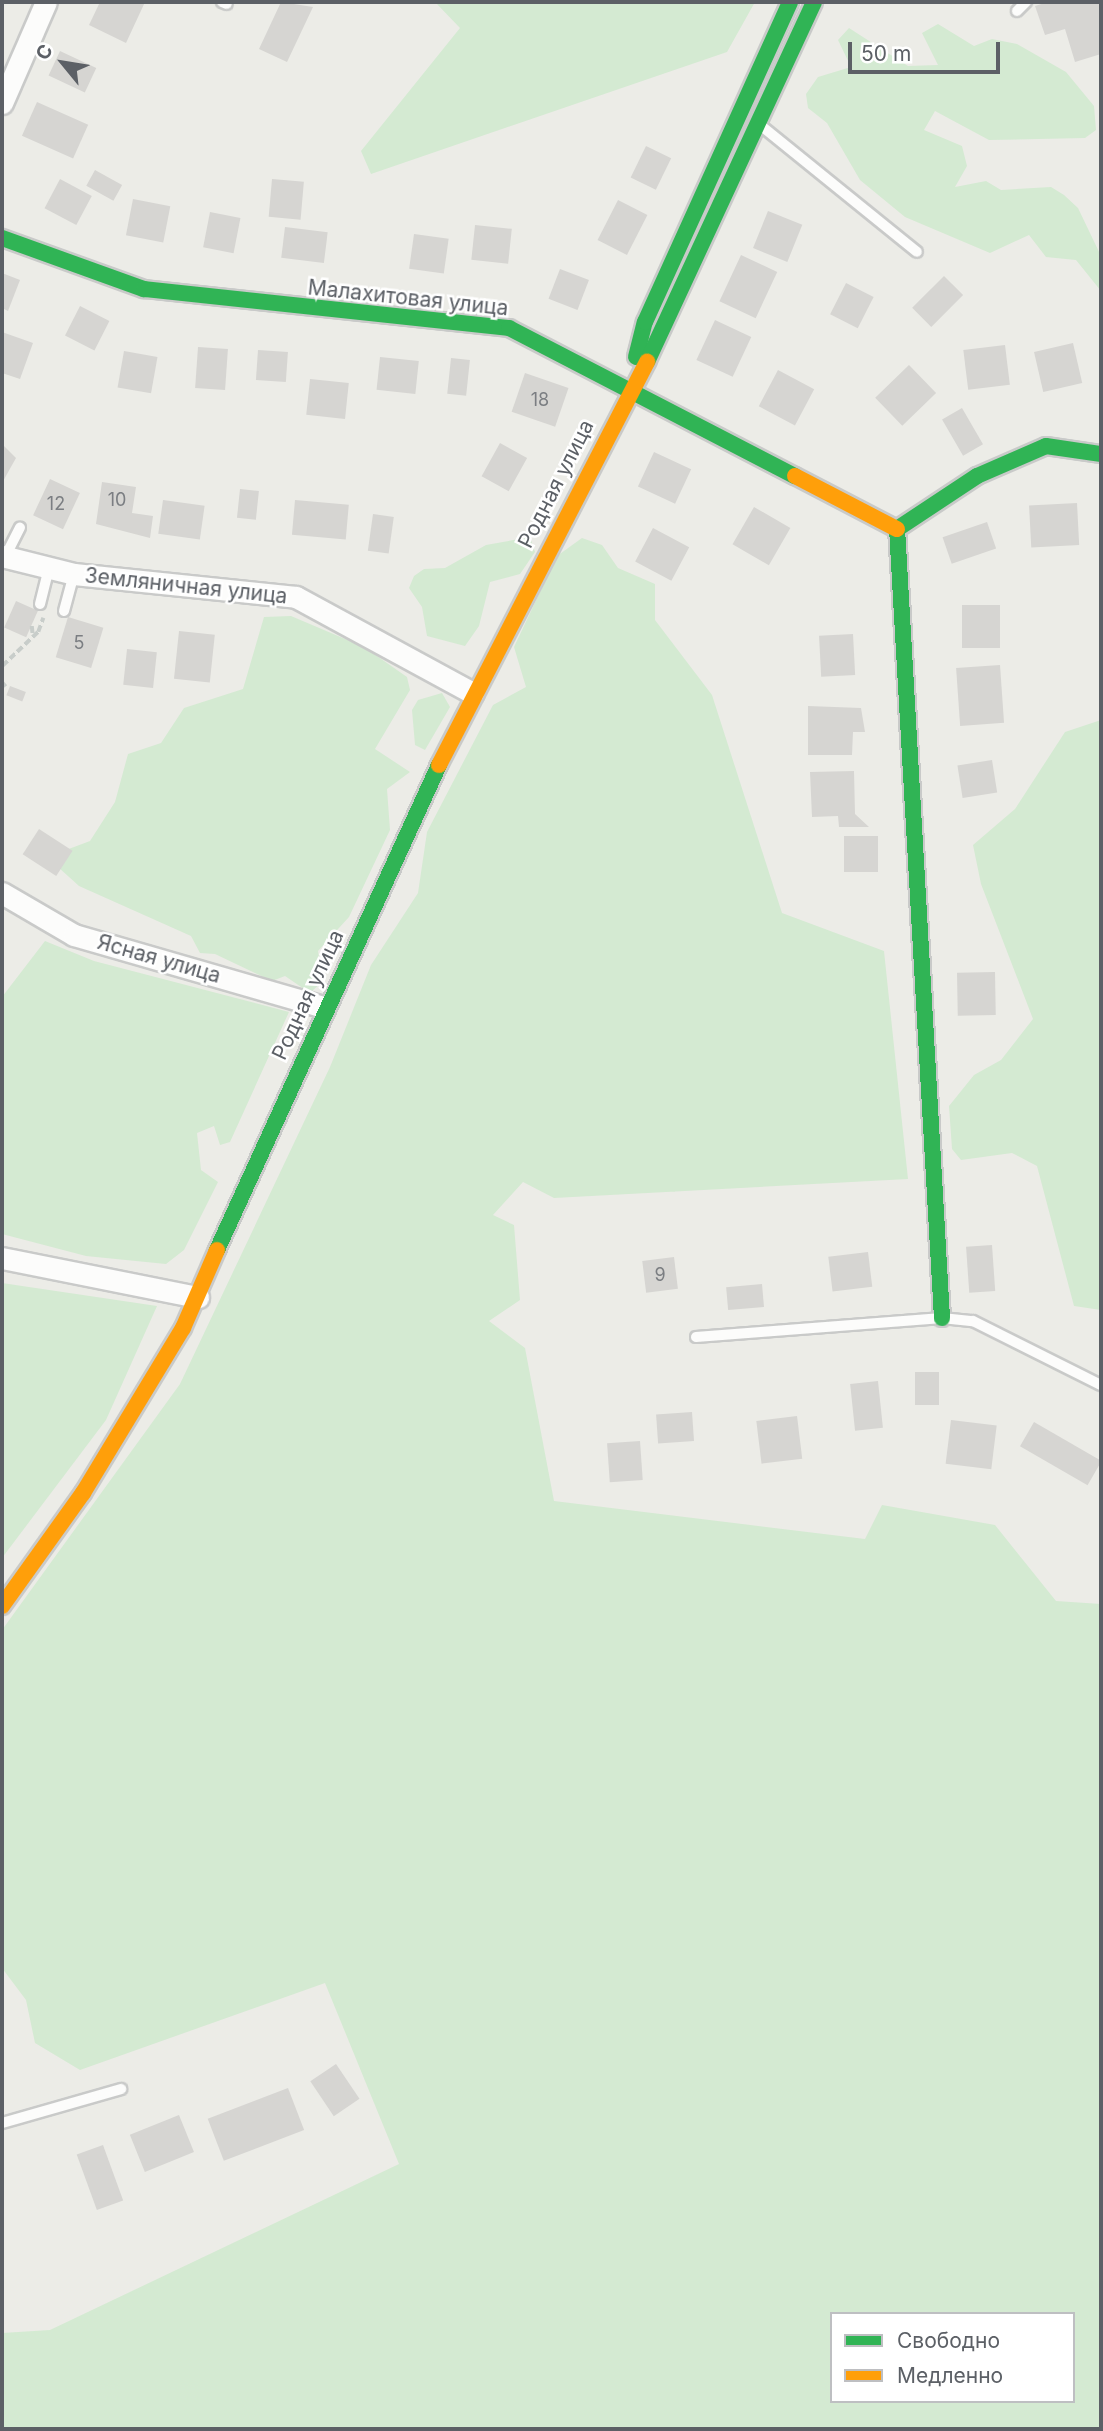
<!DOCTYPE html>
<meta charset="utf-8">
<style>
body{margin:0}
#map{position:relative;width:1103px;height:2431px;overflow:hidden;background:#ecece7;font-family:Inter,sans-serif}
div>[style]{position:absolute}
.green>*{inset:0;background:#d4ead2}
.building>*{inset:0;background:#d6d5d2;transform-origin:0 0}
.path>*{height:3.5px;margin-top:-1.75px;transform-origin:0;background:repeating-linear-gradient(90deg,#c8cdca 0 7px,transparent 0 10.5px)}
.roads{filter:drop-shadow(2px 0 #c9cac9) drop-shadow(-2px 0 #c9cac9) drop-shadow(0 2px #c9cac9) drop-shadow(0 -2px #c9cac9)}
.lane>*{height:10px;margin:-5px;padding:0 5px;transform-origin:5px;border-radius:5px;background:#fcfcfb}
.street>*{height:21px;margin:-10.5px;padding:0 10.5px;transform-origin:10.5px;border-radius:10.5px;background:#fcfcfb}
.fast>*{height:16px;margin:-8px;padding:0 8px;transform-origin:8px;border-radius:8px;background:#30b455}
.slow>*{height:16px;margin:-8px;padding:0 8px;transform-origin:8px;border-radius:8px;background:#ff9f0a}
span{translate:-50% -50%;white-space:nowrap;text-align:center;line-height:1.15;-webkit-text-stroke:5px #fff;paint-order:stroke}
.number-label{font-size:18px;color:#7b7e82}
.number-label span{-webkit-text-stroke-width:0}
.street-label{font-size:21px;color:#5c6066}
.frame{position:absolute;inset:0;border:4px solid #5c6066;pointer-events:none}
.legend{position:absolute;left:830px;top:2312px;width:245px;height:91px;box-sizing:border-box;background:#fff;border:2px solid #bebfc2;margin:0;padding:9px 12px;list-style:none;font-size:21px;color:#5c6066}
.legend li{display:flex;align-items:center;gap:14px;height:35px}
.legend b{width:35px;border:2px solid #bebfc2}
.north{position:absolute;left:28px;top:28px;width:70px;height:70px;-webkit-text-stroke:5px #fff;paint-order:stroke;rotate:300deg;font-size:19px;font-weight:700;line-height:28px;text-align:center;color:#5c6066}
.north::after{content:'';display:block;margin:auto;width:24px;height:32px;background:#5c6066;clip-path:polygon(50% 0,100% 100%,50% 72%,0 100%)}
.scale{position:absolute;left:848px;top:42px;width:152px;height:32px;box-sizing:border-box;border:4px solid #5c6066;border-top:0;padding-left:9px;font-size:21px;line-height:24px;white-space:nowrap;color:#5c6066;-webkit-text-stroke:5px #fff;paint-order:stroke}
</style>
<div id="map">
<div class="green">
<i style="clip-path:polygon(435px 2px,755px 2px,727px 52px,371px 174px,361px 151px,460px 28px)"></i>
<i style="clip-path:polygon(938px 24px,974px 46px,992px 39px,1017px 44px,1066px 72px,1094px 106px,1096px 130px,1085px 138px,989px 140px,935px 111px,924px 130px,962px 146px,967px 166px,955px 187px,986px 181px,1001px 190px,1051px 187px,1064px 195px,1078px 208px,1101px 256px,1101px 291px,1076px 260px,1046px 257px,1029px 235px,990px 253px,905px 217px,860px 180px,827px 123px,808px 108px,806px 94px,818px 77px,851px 67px,838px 40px,849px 28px,908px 66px,938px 65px,922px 33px)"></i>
<i style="clip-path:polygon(530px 537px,535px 552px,520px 574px,490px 582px,479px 626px,465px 646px,427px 636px,422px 607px,409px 588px,414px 576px,424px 569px,445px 568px,486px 545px)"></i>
<i style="clip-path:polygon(evenodd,582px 538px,602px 545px,618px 568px,655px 584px,655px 620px,712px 695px,782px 913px,884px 951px,908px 1179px,554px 1198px,523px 1182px,493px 1215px,514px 1225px,520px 1300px,489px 1321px,525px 1348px,554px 1501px,865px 1539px,882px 1505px,995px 1525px,1056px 1601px,1101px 1604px,1101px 2429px,2px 2429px,2px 2333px,50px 2330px,399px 2164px,325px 1983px,80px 2070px,35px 2043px,26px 2000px,2px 1968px,2px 1630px,180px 1384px,330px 1067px,371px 965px,418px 893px,427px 832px,493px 705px,526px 687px,514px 647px,557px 556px,582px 538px,832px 2314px,1073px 2314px,1073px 2401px,832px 2401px,832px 2314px)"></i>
<i style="clip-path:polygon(291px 616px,364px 647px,407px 677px,410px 690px,375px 749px,410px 772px,387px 789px,390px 830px,349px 917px,318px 951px,323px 981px,310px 993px,285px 976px,272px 981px,215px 954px,200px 953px,191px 936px,79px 886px,58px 867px,66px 850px,90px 841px,115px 802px,128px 754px,161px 743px,184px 708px,243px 689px,264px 617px)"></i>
<i style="clip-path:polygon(442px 693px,450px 707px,425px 750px,415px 745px,412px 710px,418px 700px)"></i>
<i style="clip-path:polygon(1101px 720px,1101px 1310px,1074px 1306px,1037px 1166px,1012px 1153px,961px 1160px,952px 1149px,949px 1106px,974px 1075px,1001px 1060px,1033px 1019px,981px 884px,973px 845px,1015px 809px,1065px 732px)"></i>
<i style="clip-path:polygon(45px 941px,94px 961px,289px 1012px,230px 1142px,220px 1145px,214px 1126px,197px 1133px,201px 1170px,218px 1182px,184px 1250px,166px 1264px,86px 1256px,2px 1234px,2px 997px)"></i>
<i style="clip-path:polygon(2px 1283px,157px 1306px,106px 1420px,2px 1558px)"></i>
</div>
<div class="building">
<i style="clip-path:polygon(100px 2px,145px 2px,126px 43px,89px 25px)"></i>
<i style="clip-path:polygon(281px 2px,313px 7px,287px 62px,259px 49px)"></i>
<i style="clip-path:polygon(1048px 2px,1101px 2px,1101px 54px,1075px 62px,1065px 29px,1045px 35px,1035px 6px)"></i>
<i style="left:60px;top:51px;width:40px;height:27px;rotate:25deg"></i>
<i style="left:37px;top:102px;width:56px;height:37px;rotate:24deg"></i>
<i style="left:646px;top:146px;width:28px;height:35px;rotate:26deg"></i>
<i style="left:95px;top:170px;width:31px;height:18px;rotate:29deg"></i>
<i style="left:60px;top:179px;width:36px;height:33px;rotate:28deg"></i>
<i style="left:272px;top:179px;width:32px;height:38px;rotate:5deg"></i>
<i style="left:133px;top:199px;width:38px;height:37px;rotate:11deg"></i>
<i style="left:618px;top:200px;width:33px;height:45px;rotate:27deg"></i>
<i style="left:768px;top:211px;width:37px;height:40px;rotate:22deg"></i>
<i style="left:210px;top:212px;width:31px;height:36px;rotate:11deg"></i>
<i style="left:475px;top:225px;width:37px;height:35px;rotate:6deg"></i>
<i style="left:285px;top:227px;width:43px;height:31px;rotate:7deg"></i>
<i style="left:414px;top:234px;width:35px;height:35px;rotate:8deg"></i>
<i style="left:741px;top:255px;width:40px;height:51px;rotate:25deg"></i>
<i style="left:560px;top:269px;width:31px;height:32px;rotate:21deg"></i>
<i style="clip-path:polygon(2px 273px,20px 280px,8px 311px,2px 308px)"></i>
<i style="left:944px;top:276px;width:27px;height:45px;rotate:45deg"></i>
<i style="left:846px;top:283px;width:31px;height:35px;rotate:27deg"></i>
<i style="left:80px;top:306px;width:33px;height:33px;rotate:27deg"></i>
<i style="left:715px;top:320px;width:40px;height:44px;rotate:25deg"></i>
<i style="clip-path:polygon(2px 332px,33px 343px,20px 379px,2px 373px)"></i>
<i style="left:1073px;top:343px;width:41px;height:40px;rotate:77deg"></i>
<i style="left:1005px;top:345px;width:40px;height:42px;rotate:83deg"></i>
<i style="left:198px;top:347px;width:30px;height:41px;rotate:4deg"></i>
<i style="left:258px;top:350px;width:30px;height:30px;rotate:4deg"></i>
<i style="left:124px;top:351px;width:34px;height:37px;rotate:10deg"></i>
<i style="left:380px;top:357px;width:39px;height:33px;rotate:6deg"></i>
<i style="left:451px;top:358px;width:19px;height:36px;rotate:6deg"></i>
<i style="left:909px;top:365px;width:39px;height:47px;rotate:46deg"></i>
<i style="left:778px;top:370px;width:41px;height:41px;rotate:28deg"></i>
<i style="left:525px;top:373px;width:46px;height:41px;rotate:19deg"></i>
<i style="left:310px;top:379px;width:39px;height:36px;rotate:6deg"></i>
<i style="left:962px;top:408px;width:42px;height:23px;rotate:60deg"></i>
<i style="left:500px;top:443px;width:31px;height:38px;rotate:29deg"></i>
<i style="clip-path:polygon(2px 444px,16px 458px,2px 483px)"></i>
<i style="left:654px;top:452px;width:41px;height:38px;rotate:25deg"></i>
<i style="left:50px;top:479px;width:33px;height:40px;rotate:25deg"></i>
<i style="clip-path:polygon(102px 482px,136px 487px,132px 513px,153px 516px,150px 538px,96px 524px)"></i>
<i style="left:240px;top:489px;width:19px;height:29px;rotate:6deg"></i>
<i style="left:163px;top:500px;width:42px;height:34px;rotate:8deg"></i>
<i style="left:295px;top:500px;width:54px;height:35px;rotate:5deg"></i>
<i style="left:1077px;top:503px;width:42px;height:48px;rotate:87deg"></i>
<i style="left:754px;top:507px;width:42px;height:43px;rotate:30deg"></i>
<i style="left:373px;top:514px;width:21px;height:37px;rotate:8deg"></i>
<i style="left:987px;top:522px;width:28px;height:47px;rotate:71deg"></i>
<i style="left:653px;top:528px;width:41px;height:38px;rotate:28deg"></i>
<i style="left:16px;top:601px;width:24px;height:29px;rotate:24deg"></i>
<i style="left:962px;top:605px;width:38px;height:43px"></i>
<i style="left:68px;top:617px;width:37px;height:42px;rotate:17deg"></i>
<i style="left:179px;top:631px;width:36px;height:48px;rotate:6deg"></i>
<i style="left:853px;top:634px;width:41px;height:34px;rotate:87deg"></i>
<i style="left:127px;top:649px;width:30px;height:36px;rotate:6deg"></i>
<i style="left:1000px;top:665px;width:58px;height:44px;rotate:86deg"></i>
<i style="left:10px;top:686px;width:17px;height:10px;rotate:21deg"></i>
<i style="clip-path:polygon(808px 706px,861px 708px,865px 732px,853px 732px,852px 755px,808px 755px)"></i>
<i style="left:992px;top:760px;width:33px;height:35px;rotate:81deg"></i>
<i style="clip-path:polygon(854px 771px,855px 814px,869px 827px,839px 827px,838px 816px,812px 817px,810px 772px)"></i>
<i style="left:39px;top:829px;width:40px;height:30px;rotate:33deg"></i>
<i style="left:878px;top:836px;width:36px;height:34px;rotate:90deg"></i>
<i style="left:995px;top:972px;width:43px;height:38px;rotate:89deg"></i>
<i style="left:992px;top:1245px;width:46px;height:26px;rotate:86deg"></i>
<i style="left:868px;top:1252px;width:35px;height:40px;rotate:83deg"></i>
<i style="left:674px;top:1257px;width:32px;height:32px;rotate:83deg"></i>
<i style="left:762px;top:1284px;width:23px;height:36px;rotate:85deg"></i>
<i style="left:915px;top:1372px;width:24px;height:33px"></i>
<i style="left:878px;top:1381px;width:47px;height:28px;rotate:84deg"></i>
<i style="left:692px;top:1412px;width:29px;height:36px;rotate:86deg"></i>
<i style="left:797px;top:1416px;width:43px;height:41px;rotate:83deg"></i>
<i style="left:951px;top:1420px;width:46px;height:44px;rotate:7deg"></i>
<i style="left:1034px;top:1422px;width:78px;height:28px;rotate:30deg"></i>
<i style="left:640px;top:1441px;width:39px;height:33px;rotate:86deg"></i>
<i style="left:336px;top:2064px;width:42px;height:31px;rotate:56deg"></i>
<i style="left:288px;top:2088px;width:45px;height:86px;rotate:69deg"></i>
<i style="left:179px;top:2115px;width:40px;height:53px;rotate:68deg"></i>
<i style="left:103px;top:2145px;width:59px;height:28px;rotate:70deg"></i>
</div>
<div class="path">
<i style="left:32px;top:626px;width:10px;rotate:84deg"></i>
<i style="left:2px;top:666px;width:50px;rotate:-43.4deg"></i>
<i style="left:38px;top:632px;width:15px;rotate:-70deg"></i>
<i style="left:2px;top:682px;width:6px;rotate:51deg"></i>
</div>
<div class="roads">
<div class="lane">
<i style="left:222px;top:2px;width:5px;rotate:22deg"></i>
<i style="left:1017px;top:11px;width:13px;rotate:-45deg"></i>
<i style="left:759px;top:124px;width:203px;rotate:39deg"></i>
<i style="left:5px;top:557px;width:33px;rotate:-63deg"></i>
<i style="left:40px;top:604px;width:36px;rotate:-76deg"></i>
<i style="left:64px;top:611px;width:38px;rotate:-75deg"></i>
<i style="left:696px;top:1337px;width:247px;rotate:-4.4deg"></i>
<i style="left:942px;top:1318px;width:31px;rotate:6deg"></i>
<i style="left:973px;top:1321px;width:143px;rotate:26.6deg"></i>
<i style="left:2px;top:2123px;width:124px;rotate:-15.9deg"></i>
</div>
<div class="street">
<i style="left:2px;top:103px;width:110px;rotate:-66.5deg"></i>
<i style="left:2px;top:556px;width:74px;rotate:14deg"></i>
<i style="left:74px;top:574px;width:223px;rotate:5.9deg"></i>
<i style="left:296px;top:597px;width:201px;rotate:28.5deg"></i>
<i style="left:2px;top:893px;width:83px;rotate:30.3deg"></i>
<i style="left:74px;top:935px;width:260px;rotate:16.1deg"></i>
<i style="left:2px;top:1258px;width:200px;rotate:11.3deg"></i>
</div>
<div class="fast">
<i style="left:2px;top:238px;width:151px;rotate:19.8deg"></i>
<i style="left:144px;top:289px;width:367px;rotate:6.1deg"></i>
<i style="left:509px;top:328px;width:322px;rotate:27.4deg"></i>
<i style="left:636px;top:357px;width:36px;rotate:-76deg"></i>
<i style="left:645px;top:322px;width:351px;rotate:-65.6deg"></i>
<i style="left:647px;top:362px;width:397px;rotate:-65.1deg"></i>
<i style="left:217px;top:1250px;width:533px;rotate:-65.4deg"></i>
<i style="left:942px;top:1318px;width:790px;rotate:-93.26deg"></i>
<i style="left:897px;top:529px;width:96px;rotate:-33.5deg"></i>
<i style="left:977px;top:476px;width:75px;rotate:-23.5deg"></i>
<i style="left:1046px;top:446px;width:56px;rotate:8.3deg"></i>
</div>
<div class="slow">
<i style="left:795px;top:476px;width:115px;rotate:27.5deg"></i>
<i style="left:439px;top:765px;width:454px;rotate:-62.7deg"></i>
<i style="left:2px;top:1606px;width:139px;rotate:-54.4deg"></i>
<i style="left:83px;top:1493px;width:193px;rotate:-58.8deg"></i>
<i style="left:183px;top:1328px;width:85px;rotate:-66.4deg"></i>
</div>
</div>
<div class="number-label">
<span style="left:540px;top:400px">18</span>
<span style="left:117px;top:500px">10</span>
<span style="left:56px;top:504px">12</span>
<span style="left:79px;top:643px">5</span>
<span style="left:660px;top:1275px">9</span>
</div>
<div class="street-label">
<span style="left:408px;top:298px;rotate:6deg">Малахитовая улица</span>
<span style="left:556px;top:484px;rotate:-63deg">Родная улица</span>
<span style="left:186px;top:586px;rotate:6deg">Земляничная улица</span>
<span style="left:159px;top:959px;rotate:16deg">Ясная улица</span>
<span style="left:308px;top:995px;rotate:-65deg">Родная улица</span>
</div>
<div class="frame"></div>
<ul class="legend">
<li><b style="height:9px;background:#30b455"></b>Свободно</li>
<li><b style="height:9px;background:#ff9f0a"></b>Медленно</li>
</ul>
<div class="north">С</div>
<div class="scale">50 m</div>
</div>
